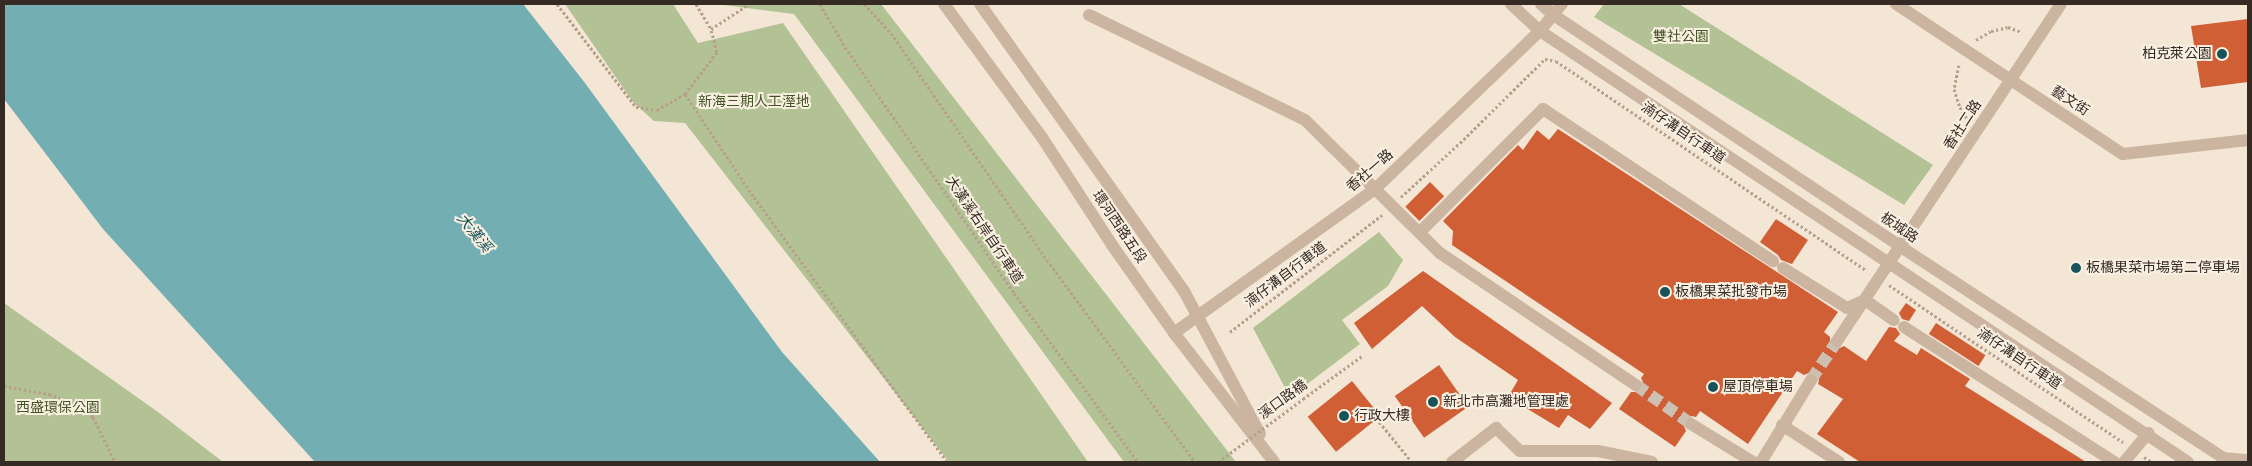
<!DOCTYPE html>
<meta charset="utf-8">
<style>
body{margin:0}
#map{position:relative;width:2252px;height:466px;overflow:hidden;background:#f3e6d5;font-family:"Source Sans 3","Noto Sans TC",sans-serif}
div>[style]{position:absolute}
.green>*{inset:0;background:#b2c295}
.water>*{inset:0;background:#72aeb2}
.building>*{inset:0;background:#d05f36;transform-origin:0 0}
.minor-tunnel>*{height:12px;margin-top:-6px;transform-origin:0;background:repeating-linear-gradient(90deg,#cdc0b2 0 12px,transparent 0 18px)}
.path>*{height:3px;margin-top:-1.5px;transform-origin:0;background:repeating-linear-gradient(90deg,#b79f8b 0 2.5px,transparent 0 5px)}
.minor>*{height:12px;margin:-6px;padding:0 6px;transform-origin:6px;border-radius:6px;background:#cbb5a1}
.path-bridge>*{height:3px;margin-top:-1.5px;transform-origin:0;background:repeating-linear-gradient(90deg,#b79f8b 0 2.5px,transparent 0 5px)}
.dots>*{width:14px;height:14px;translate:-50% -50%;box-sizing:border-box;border:2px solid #faf0e2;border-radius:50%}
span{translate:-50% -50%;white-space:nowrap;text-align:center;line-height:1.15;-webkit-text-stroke:4px #faf0e2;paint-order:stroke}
.park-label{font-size:14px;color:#435526}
.poi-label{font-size:14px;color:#352a24}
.right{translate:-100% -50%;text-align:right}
.left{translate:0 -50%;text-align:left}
.street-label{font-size:14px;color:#352a24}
.water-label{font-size:15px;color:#175359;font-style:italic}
.frame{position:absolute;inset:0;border:5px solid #352a24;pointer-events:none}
</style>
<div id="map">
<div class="green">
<i style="clip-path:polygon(565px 4px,673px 4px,698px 43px,783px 23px,1088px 462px,949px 462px,685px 123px,654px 121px,633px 102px)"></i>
<i style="clip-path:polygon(716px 4px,881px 4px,1236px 462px,1124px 462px,794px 14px)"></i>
<i style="clip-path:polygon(1604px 4px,1679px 4px,1933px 165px,1904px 205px,1594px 17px)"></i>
<i style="clip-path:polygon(1379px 232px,1403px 260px,1388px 286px,1342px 320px,1360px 344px,1290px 397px,1253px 328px)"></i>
<i style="clip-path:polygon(4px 303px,158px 412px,223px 462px,4px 462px)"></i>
</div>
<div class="water">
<i style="clip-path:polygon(4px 4px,523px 4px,585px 83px,782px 352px,880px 462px,315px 462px,103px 229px,4px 99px)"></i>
</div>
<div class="building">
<i style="clip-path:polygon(2248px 19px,2248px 82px,2201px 88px,2191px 26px)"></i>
<i style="clip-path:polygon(1558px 129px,1838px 312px,1824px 332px,1830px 337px,1830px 344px,1833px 348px,1840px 348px,1844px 346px,1866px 361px,1889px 327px,1896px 328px,1900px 334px,1894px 341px,1917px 355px,1921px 348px,1970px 379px,1965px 386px,2086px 462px,1860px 462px,1817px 434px,1843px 399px,1818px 384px,1819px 380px,1816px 373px,1811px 372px,1804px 375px,1797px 371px,1748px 444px,1700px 411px,1696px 417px,1691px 416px,1684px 419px,1683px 424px,1686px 431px,1675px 447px,1619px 409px,1631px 392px,1639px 392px,1643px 389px,1643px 382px,1641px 378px,1644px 374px,1452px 245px,1453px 231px,1443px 221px,1518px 145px,1523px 150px,1537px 130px,1549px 140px)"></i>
<i style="left:1430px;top:182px;width:20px;height:35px;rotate:45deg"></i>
<i style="clip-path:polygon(1776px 219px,1808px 240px,1792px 264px,1781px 260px,1778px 255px,1760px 242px)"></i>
<i style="clip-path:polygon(1423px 271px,1612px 403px,1590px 429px,1568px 415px,1559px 428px,1508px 397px,1518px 380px,1455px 337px,1422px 306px,1372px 349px,1354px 323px)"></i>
<i style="clip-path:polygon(1906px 303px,1916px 310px,1909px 321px,1902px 319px,1899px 313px)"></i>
<i style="left:1936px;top:323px;width:59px;height:13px;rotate:33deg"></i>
<i style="left:1439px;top:365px;width:51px;height:54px;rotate:55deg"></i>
<i style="left:1352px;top:381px;width:45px;height:57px;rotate:51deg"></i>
</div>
<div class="minor-tunnel">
<i style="left:1811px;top:380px;width:47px;rotate:-56.3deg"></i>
<i style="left:1636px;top:385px;width:67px;rotate:35.3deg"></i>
</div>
<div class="path">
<i style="left:557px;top:4px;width:130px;rotate:52.5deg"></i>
<i style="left:636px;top:107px;width:21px;rotate:8deg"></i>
<i style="left:657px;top:110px;width:32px;rotate:-30deg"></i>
<i style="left:685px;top:94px;width:53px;rotate:-52.7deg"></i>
<i style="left:717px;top:52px;width:24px;rotate:-105deg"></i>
<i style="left:696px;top:4px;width:29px;rotate:59deg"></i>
<i style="left:711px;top:29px;width:45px;rotate:-33.3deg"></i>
<i style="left:820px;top:4px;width:50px;rotate:59.8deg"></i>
<i style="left:845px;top:47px;width:298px;rotate:55.5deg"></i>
<i style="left:1014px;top:293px;width:210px;rotate:53.7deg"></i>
<i style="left:864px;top:4px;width:40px;rotate:47deg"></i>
<i style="left:891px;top:33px;width:280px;rotate:55.5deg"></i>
<i style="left:1050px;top:264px;width:245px;rotate:53.8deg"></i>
<i style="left:1976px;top:40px;width:17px;rotate:-31deg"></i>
<i style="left:1991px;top:31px;width:17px;rotate:-13deg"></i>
<i style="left:2008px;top:27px;width:15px;rotate:20deg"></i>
<i style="left:1959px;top:65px;width:25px;rotate:102deg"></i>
<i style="left:1954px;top:89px;width:19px;rotate:72deg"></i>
<i style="left:1960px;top:107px;width:14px;rotate:60deg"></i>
<i style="left:685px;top:94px;width:124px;rotate:56.2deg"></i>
<i style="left:754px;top:197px;width:328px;rotate:53.9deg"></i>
<i style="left:1401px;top:197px;width:80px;rotate:-42.5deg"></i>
<i style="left:1460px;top:143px;width:120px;rotate:-44.7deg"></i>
<i style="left:1545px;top:59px;width:11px;rotate:10deg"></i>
<i style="left:1556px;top:61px;width:375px;rotate:34deg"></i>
<i style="left:1889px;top:285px;width:282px;rotate:33.9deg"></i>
<i style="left:1230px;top:332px;width:192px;rotate:-37.6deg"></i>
<i style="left:4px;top:386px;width:46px;rotate:10.1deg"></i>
<i style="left:49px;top:394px;width:33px;rotate:20deg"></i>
<i style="left:80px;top:405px;width:18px;rotate:43deg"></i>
<i style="left:93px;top:417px;width:50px;rotate:63.9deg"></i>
<i style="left:1303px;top:399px;width:73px;rotate:-36.1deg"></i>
<i style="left:1376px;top:418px;width:57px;rotate:50.7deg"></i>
<i style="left:2144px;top:457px;width:9px;rotate:32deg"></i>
</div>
<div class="minor">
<i style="left:944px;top:4px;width:167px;rotate:53.7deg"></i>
<i style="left:1043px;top:139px;width:126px;rotate:56.9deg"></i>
<i style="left:1112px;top:245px;width:108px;rotate:54.8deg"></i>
<i style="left:1174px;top:333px;width:163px;rotate:52.2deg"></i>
<i style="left:980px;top:4px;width:352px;rotate:54.6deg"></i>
<i style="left:1184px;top:291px;width:162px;rotate:62deg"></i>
<i style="left:1511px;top:4px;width:40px;rotate:43deg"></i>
<i style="left:1540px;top:31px;width:778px;rotate:33.63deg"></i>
<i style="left:1541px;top:4px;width:15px;rotate:42deg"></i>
<i style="left:1552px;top:14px;width:420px;rotate:33.7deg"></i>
<i style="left:1901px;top:247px;width:385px;rotate:33.2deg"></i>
<i style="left:2223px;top:458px;width:25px;rotate:5deg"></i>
<i style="left:1896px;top:4px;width:272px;rotate:33.5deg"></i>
<i style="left:2123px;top:154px;width:126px;rotate:-6.4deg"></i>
<i style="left:1089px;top:15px;width:240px;rotate:25.9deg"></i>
<i style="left:1305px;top:120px;width:190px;rotate:44.6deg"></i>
<i style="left:1440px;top:253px;width:236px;rotate:34deg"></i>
<i style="left:1420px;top:232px;width:174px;rotate:-45deg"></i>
<i style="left:1543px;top:109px;width:276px;rotate:33.5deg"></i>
<i style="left:1783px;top:268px;width:75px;rotate:32deg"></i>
<i style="left:1847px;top:308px;width:20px;rotate:-24deg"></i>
<i style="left:1865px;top:300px;width:35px;rotate:35deg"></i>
<i style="left:1904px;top:327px;width:250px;rotate:32.7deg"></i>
<i style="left:1174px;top:333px;width:247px;rotate:-35.6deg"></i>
<i style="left:1375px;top:189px;width:228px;rotate:-43.8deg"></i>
<i style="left:1540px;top:31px;width:35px;rotate:-51deg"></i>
<i style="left:1837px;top:341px;width:405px;rotate:-56.4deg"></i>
<i style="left:1691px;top:424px;width:73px;rotate:31.5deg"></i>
<i style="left:1782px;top:425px;width:68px;rotate:33deg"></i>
<i style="left:1452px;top:462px;width:56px;rotate:-37.7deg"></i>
<i style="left:1496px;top:428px;width:33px;rotate:44deg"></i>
<i style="left:1520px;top:451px;width:78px"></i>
<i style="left:1598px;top:451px;width:55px;rotate:11.5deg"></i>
<i style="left:1761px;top:462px;width:96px;rotate:-58.6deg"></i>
<i style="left:2124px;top:462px;width:38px;rotate:-50deg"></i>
</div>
<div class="path-bridge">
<i style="left:1218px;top:462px;width:106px;rotate:-36.5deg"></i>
</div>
<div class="dots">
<i style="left:2222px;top:54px;background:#175359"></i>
<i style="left:2076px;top:268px;background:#175359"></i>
<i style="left:1665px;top:292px;background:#175359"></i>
<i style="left:1713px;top:387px;background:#175359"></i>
<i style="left:1433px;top:402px;background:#175359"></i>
<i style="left:1344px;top:416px;background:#175359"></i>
</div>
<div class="park-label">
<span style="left:1681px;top:37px">雙社公園</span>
<span style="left:754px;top:102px">新海三期人工溼地</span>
<span style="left:58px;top:408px">西盛環保公園</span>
</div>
<div class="poi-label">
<span class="right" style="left:2212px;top:54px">柏克萊公園</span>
<span class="left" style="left:2086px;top:268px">板橋果菜市場第二停車場</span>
<span class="left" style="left:1675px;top:292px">板橋果菜批發市場</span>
<span class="left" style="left:1723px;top:387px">屋頂停車場</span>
<span class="left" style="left:1443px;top:402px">新北市高灘地管理處</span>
<span class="left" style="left:1354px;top:416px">行政大樓</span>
</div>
<div class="street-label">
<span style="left:2070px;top:101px;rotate:33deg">藝文街</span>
<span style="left:1963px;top:125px;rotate:-57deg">香社二路</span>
<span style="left:1683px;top:133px;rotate:34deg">湳仔溝自行車道</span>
<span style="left:1370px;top:171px;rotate:-41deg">香社一路</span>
<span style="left:1119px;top:227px;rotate:56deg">環河西路五段</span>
<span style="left:1899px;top:228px;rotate:34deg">板城路</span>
<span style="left:984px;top:230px;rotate:56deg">大漢溪右岸自行車道</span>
<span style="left:1286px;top:275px;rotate:-37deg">湳仔溝自行車道</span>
<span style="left:2019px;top:359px;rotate:34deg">湳仔溝自行車道</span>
<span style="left:1283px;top:400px;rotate:-36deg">溪口路橋</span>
</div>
<div class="water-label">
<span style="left:474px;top:233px;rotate:51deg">大漢溪</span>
</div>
<div class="frame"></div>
</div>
